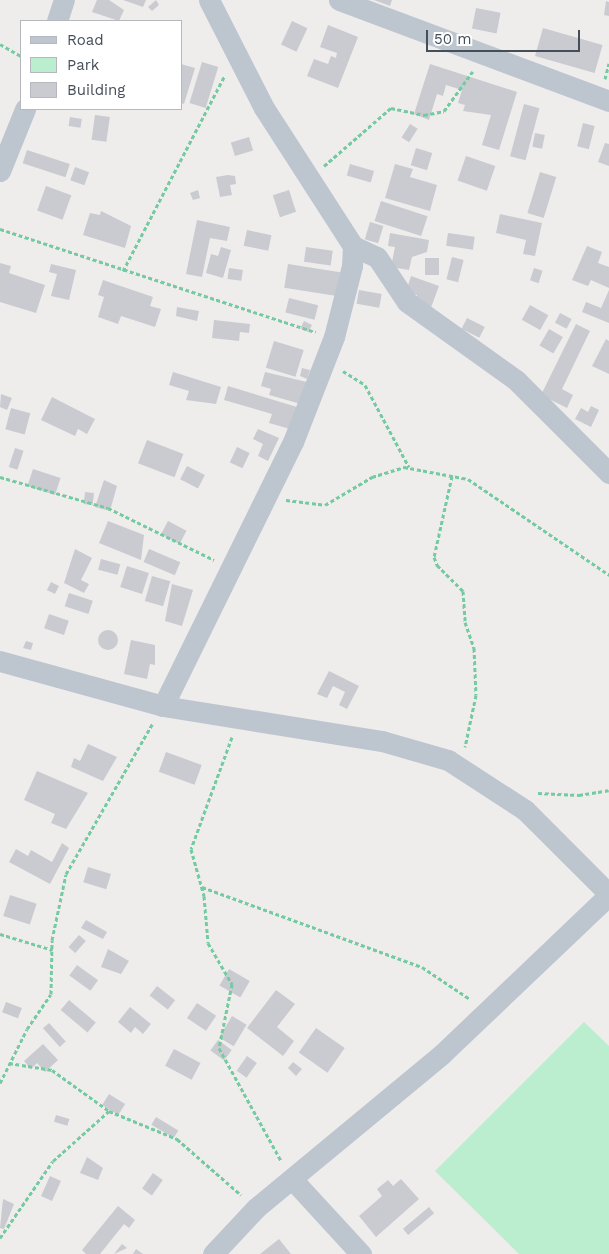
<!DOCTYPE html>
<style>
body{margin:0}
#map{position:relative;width:609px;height:1254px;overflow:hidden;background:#efecec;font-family:"Work Sans",sans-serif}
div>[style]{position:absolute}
.green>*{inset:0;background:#bbedcf}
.building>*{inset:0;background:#c9cbd1;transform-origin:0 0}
.round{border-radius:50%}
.path>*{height:3px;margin-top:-1.5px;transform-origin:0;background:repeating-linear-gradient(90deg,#74caa1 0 4px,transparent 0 6.5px)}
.minor>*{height:21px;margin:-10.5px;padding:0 10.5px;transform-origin:10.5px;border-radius:10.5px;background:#bdc6cf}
span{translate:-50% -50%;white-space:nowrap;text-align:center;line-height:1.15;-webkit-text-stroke:5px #fff;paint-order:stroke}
.legend{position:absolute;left:20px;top:20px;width:162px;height:90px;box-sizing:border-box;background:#fff;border:1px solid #b5b9bd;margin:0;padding:6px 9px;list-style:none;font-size:15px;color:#454f59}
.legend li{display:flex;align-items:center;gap:10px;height:25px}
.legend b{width:25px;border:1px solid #b5b9bd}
.scale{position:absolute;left:426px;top:30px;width:154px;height:22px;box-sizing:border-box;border:2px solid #454f59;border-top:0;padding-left:6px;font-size:15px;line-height:18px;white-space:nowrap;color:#454f59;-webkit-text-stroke:4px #fff;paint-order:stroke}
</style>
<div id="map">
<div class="green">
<i style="clip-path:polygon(584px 1022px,609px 1046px,609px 1254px,519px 1254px,435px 1171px)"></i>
</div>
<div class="building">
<i style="clip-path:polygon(97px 0,109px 0,124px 10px,119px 21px,92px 12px)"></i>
<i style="clip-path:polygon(123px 0,146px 0,143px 7px)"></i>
<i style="clip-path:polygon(156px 0,159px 5px,152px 11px,148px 7px)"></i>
<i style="clip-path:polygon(374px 0,392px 0,390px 6px)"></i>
<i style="clip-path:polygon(606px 1px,609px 2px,609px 16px,604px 15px)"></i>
<i style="left:476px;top:8px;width:25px;height:21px;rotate:11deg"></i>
<i style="left:292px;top:21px;width:17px;height:26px;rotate:25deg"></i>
<i style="clip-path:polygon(328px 25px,358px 37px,338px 88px,307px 76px,314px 59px,328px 64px,331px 56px,336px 58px,337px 53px,320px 47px)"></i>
<i style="left:543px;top:28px;width:62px;height:29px;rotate:16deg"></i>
<i style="left:202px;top:62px;width:17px;height:43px;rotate:17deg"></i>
<i style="clip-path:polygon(181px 64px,195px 68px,184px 104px,181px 103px)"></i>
<i style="clip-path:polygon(430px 64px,517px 92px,499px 150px,482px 145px,491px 115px,463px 111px,465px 105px,458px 103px,462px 90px,446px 85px,443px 96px,437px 94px,429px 120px,414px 114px)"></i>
<i style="left:524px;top:104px;width:16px;height:54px;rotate:15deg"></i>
<i style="left:95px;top:115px;width:15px;height:25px;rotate:8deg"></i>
<i style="left:70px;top:117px;width:12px;height:9px;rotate:9deg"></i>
<i style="left:583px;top:123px;width:12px;height:24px;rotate:14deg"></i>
<i style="left:410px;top:124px;width:9px;height:16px;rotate:32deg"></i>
<i style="left:535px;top:133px;width:10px;height:14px;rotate:11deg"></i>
<i style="left:249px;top:137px;width:14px;height:19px;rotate:73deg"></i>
<i style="clip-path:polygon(605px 143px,609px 144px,609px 166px,598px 162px)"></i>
<i style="left:416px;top:148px;width:17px;height:18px;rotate:17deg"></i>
<i style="left:27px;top:150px;width:45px;height:14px;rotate:18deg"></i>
<i style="left:466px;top:156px;width:31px;height:26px;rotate:19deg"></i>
<i style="left:350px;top:164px;width:25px;height:12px;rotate:16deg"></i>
<i style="clip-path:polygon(395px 164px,413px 169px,410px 177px,437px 185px,430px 211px,385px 198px)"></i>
<i style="left:75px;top:167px;width:15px;height:14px;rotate:20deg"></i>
<i style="left:540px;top:172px;width:17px;height:43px;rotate:17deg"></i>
<i style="clip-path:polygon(228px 175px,235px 176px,236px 184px,230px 185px,232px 195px,220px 197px,216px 177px)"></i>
<i style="left:46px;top:186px;width:27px;height:26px;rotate:20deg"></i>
<i style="clip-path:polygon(198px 190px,200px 198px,193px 200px,190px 193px)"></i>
<i style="left:289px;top:190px;width:23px;height:17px;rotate:72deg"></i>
<i style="left:381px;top:201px;width:49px;height:21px;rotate:18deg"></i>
<i style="clip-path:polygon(101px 211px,131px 226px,125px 248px,83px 235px,90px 213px,100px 215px)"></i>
<i style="clip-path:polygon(500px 214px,542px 223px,535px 256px,523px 254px,526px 240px,496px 233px)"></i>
<i style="clip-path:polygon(197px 220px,230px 227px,227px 241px,210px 238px,202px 277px,186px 274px)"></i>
<i style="left:370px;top:222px;width:14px;height:18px;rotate:17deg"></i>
<i style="left:247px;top:230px;width:25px;height:16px;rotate:12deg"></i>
<i style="clip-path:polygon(390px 233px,429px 240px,427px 252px,412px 257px,409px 270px,391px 267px,395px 247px,388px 246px)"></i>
<i style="left:448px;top:233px;width:27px;height:13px;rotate:8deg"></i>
<i style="clip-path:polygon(587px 246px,602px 252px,598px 263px,609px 267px,609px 288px,591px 280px,588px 286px,572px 280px)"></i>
<i style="clip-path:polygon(221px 247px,231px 250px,223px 278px,206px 273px,211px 254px,218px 256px)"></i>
<i style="left:306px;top:247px;width:27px;height:15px;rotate:8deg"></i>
<i style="left:452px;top:257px;width:12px;height:23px;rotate:14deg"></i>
<i style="left:425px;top:258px;width:14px;height:17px"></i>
<i style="clip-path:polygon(0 263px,11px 266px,9px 273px,45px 285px,36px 313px,0 302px)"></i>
<i style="clip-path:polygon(51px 264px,76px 270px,69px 300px,51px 296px,57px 274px,49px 272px)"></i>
<i style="left:288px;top:264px;width:53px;height:24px;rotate:9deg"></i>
<i style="left:229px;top:268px;width:14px;height:11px;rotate:8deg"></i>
<i style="left:534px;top:268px;width:9px;height:13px;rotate:18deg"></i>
<i style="clip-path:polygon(411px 276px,439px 286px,429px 313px,413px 307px,417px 295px,406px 292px)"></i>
<i style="clip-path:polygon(103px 280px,153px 297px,150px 306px,161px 309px,155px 327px,121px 316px,118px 324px,98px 317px,104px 297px,98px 295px)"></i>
<i style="left:359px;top:290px;width:23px;height:14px;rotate:10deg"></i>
<i style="clip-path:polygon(609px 290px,609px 323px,582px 312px,586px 302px,601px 308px)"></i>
<i style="left:289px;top:298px;width:30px;height:15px;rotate:14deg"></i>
<i style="left:530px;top:305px;width:21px;height:17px;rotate:29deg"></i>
<i style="clip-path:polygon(177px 307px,199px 311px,197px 321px,176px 316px)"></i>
<i style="left:560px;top:313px;width:13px;height:11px;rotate:27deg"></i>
<i style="left:467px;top:318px;width:20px;height:12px;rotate:27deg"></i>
<i style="clip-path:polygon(214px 320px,250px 324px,249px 333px,240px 332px,239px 341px,212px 338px)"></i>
<i style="left:304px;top:321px;width:9px;height:8px;rotate:27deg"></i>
<i style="clip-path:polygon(576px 324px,590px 331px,562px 389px,573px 395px,567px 408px,541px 395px)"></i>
<i style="left:549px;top:329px;width:16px;height:19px;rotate:30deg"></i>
<i style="clip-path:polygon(606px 339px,609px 341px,609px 374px,592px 366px)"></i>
<i style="left:274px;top:341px;width:31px;height:28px;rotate:17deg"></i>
<i style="clip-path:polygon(302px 368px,310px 370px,307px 379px,300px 376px)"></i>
<i style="clip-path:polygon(173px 372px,221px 387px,216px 404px,186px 400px,189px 391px,169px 385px)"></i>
<i style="clip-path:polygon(265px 372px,307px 382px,301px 404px,269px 395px,271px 389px,261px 386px)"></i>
<i style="clip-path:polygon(228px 386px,297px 407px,290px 429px,269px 423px,272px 414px,224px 400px)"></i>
<i style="clip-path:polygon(1px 394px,12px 398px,7px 410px,0 407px)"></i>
<i style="clip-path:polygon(52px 397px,95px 419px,87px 434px,78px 429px,75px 436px,41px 420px)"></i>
<i style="clip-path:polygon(591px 406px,599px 410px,591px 427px,575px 419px,581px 408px,588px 412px)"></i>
<i style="left:11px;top:408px;width:20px;height:22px;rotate:15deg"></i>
<i style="clip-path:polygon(258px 429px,279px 438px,268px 461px,258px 456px,263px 444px,253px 439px)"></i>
<i style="left:147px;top:440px;width:39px;height:25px;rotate:21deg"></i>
<i style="left:237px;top:447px;width:14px;height:17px;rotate:25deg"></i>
<i style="left:15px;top:448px;width:9px;height:20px;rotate:18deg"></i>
<i style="left:187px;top:466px;width:20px;height:15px;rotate:27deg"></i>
<i style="left:33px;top:469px;width:29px;height:18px;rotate:18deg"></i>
<i style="clip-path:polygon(104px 480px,117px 486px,110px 511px,95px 507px)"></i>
<i style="left:85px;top:492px;width:9px;height:12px;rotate:6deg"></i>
<i style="clip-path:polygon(108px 521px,144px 535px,141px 560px,99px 543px)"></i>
<i style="left:168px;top:521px;width:21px;height:15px;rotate:28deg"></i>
<i style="clip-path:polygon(75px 549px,92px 558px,81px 580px,89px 584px,84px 593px,64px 583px)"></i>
<i style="left:149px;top:549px;width:34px;height:14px;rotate:23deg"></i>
<i style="left:101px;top:559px;width:20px;height:11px;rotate:15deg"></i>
<i style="left:127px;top:566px;width:23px;height:22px;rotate:18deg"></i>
<i style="left:152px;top:576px;width:19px;height:26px;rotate:16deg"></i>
<i style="left:51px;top:582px;width:9px;height:9px;rotate:27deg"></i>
<i style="clip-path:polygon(172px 584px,193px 590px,182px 626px,165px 621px)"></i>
<i style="left:69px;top:593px;width:25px;height:14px;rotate:18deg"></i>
<i style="left:49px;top:614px;width:21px;height:15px;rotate:19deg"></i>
<i class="round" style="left:98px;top:630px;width:20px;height:20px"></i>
<i style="clip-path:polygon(131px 640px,155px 645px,155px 665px,150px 664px,147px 679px,124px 674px)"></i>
<i style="clip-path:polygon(26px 641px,33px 643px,31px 650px,23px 648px)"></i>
<i style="clip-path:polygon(329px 671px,359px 686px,347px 709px,339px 705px,345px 692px,333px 686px,327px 698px,317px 694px)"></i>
<i style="clip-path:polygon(88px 744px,117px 757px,103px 781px,71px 767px,74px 758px,80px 761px)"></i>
<i style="left:166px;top:752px;width:38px;height:21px;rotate:20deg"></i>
<i style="clip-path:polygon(37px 771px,88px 793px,66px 829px,51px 823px,55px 814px,24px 800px)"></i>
<i style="clip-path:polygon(62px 843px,69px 848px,50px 884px,9px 862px,16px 849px,28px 856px,31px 850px,52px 862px)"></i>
<i style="left:88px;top:867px;width:24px;height:16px;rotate:17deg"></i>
<i style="left:10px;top:895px;width:28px;height:22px;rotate:18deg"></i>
<i style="clip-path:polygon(86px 920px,107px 932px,103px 939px,81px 928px)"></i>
<i style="left:79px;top:935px;width:9px;height:16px;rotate:41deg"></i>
<i style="clip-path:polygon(108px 949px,129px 961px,121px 974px,101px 967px)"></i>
<i style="left:77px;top:965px;width:26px;height:13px;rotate:36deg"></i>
<i style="left:229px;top:969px;width:24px;height:19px;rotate:30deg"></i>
<i style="left:157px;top:986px;width:23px;height:12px;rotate:38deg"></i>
<i style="clip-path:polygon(276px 990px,295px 1004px,277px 1027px,294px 1041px,283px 1056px,247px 1028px)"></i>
<i style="left:69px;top:1000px;width:35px;height:13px;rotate:40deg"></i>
<i style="left:6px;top:1002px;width:17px;height:11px;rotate:21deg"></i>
<i style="left:197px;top:1003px;width:23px;height:18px;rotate:34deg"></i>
<i style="clip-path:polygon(130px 1007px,151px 1024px,143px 1034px,135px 1027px,131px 1033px,118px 1022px)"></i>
<i style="left:232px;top:1016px;width:17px;height:25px;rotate:31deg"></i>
<i style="left:49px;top:1023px;width:25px;height:8px;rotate:48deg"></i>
<i style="left:316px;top:1028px;width:35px;height:30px;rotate:35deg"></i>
<i style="left:218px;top:1040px;width:17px;height:13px;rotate:36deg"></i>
<i style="clip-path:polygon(43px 1044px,58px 1060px,45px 1072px,37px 1063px,31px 1069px,24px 1061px)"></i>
<i style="left:174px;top:1049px;width:30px;height:19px;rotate:28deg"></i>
<i style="left:247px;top:1056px;width:12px;height:18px;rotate:35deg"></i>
<i style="clip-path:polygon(293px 1062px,302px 1069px,296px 1076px,288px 1068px)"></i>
<i style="left:109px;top:1094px;width:19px;height:13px;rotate:32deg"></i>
<i style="left:56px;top:1115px;width:14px;height:7px;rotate:17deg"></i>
<i style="left:156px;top:1117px;width:26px;height:9px;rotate:31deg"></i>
<i style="clip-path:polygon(87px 1157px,103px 1168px,98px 1180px,80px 1173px)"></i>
<i style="left:153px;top:1173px;width:12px;height:19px;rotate:35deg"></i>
<i style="left:50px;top:1176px;width:12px;height:22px;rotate:24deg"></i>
<i style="clip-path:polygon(401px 1179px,419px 1199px,376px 1237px,359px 1216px,382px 1196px,377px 1189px,388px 1180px,393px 1186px)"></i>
<i style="clip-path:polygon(3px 1199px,14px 1204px,4px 1229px,0 1228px)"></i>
<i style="clip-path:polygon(118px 1206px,135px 1220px,129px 1228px,124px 1224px,100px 1254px,86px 1254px,82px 1250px)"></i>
<i style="left:429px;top:1207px;width:8px;height:34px;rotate:50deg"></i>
<i style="clip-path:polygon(279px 1239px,291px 1254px,260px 1254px)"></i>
<i style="clip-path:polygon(122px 1244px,127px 1248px,114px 1254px)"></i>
<i style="clip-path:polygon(136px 1249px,143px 1254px,133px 1254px)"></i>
</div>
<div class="path">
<i style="left:0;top:44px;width:24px;rotate:30deg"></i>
<i style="left:605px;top:79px;width:16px;rotate:-76deg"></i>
<i style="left:324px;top:166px;width:89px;rotate:-40.9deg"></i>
<i style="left:391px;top:108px;width:34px;rotate:12deg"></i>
<i style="left:424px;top:115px;width:20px;rotate:-11deg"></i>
<i style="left:444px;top:111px;width:49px;rotate:-54.1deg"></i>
<i style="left:0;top:229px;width:332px;rotate:18.1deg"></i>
<i style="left:123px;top:271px;width:219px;rotate:-62.5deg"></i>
<i style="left:343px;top:371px;width:26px;rotate:32deg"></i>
<i style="left:365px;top:385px;width:93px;rotate:61.8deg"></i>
<i style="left:452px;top:476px;width:83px;rotate:102.5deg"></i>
<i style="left:434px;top:557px;width:9px;rotate:69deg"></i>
<i style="left:437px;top:565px;width:37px;rotate:45deg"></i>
<i style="left:463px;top:591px;width:31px;rotate:86deg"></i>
<i style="left:465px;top:622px;width:28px;rotate:71deg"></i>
<i style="left:474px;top:648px;width:47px;rotate:87.6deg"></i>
<i style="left:476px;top:695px;width:53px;rotate:101.9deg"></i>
<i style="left:0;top:477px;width:112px;rotate:16deg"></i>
<i style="left:108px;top:508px;width:118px;rotate:26.1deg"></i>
<i style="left:286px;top:500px;width:39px;rotate:7deg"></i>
<i style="left:325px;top:505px;width:55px;rotate:-30.8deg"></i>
<i style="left:372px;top:477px;width:34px;rotate:-17deg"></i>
<i style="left:404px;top:467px;width:65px;rotate:10.6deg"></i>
<i style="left:468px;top:479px;width:171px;rotate:34.2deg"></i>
<i style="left:232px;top:737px;width:119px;rotate:110.1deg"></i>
<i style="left:191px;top:849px;width:49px;rotate:74.5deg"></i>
<i style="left:204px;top:896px;width:47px;rotate:85.1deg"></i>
<i style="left:208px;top:943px;width:48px;rotate:59.7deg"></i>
<i style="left:232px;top:984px;width:65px;rotate:101.5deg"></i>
<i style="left:219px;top:1048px;width:129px;rotate:61.2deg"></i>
<i style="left:538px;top:793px;width:41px;rotate:2.8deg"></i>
<i style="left:579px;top:795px;width:30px;rotate:-9deg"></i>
<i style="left:202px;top:887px;width:234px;rotate:20deg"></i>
<i style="left:422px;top:967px;width:58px;rotate:33.7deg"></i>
<i style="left:0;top:934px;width:55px;rotate:16.8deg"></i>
<i style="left:9px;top:1063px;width:44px;rotate:9.2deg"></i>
<i style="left:52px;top:1070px;width:70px;rotate:35.7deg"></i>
<i style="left:109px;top:1111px;width:74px;rotate:22.4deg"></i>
<i style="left:177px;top:1139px;width:85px;rotate:41.2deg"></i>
<i style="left:0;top:1083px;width:60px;rotate:-63.4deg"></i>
<i style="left:27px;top:1029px;width:42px;rotate:-55.6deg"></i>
<i style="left:51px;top:994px;width:54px;rotate:-88.9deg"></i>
<i style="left:52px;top:940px;width:67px;rotate:-78deg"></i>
<i style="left:66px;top:874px;width:174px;rotate:-60.1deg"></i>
<i style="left:0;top:1238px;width:93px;rotate:-55.5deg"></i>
<i style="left:53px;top:1161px;width:75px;rotate:-41.8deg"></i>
</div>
<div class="minor">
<i style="left:339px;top:0;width:288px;rotate:20.5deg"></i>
<i style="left:57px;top:21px;width:22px;rotate:-72deg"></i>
<i style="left:0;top:171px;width:67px;rotate:-68deg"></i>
<i style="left:353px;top:246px;width:26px;rotate:25deg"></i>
<i style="left:377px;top:257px;width:54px;rotate:56.3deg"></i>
<i style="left:407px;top:302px;width:134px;rotate:35.6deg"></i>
<i style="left:516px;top:380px;width:132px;rotate:45deg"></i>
<i style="left:0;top:661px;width:169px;rotate:15.4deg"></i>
<i style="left:163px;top:706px;width:222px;rotate:9.1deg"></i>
<i style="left:382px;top:741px;width:69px;rotate:16.1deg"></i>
<i style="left:448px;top:760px;width:92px;rotate:33deg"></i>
<i style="left:525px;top:810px;width:119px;rotate:45deg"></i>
<i style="left:163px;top:706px;width:294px;rotate:-63.8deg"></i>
<i style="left:293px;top:442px;width:113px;rotate:-68.7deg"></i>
<i style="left:334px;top:337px;width:73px;rotate:-75.8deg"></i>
<i style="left:352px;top:266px;width:20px;rotate:-87deg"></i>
<i style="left:353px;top:246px;width:164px;rotate:-122.8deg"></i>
<i style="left:264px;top:108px;width:121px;rotate:-117deg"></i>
<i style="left:292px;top:1179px;width:102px;rotate:47.4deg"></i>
<i style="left:213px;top:1254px;width:63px;rotate:-46.9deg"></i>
<i style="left:256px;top:1208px;width:241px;rotate:-39.6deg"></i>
<i style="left:442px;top:1054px;width:231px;rotate:-43.6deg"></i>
</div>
<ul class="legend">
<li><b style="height:6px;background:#bdc6cf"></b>Road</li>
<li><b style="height:14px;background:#bbedcf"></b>Park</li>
<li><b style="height:14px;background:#c9cbd1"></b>Building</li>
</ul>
<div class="scale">50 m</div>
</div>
